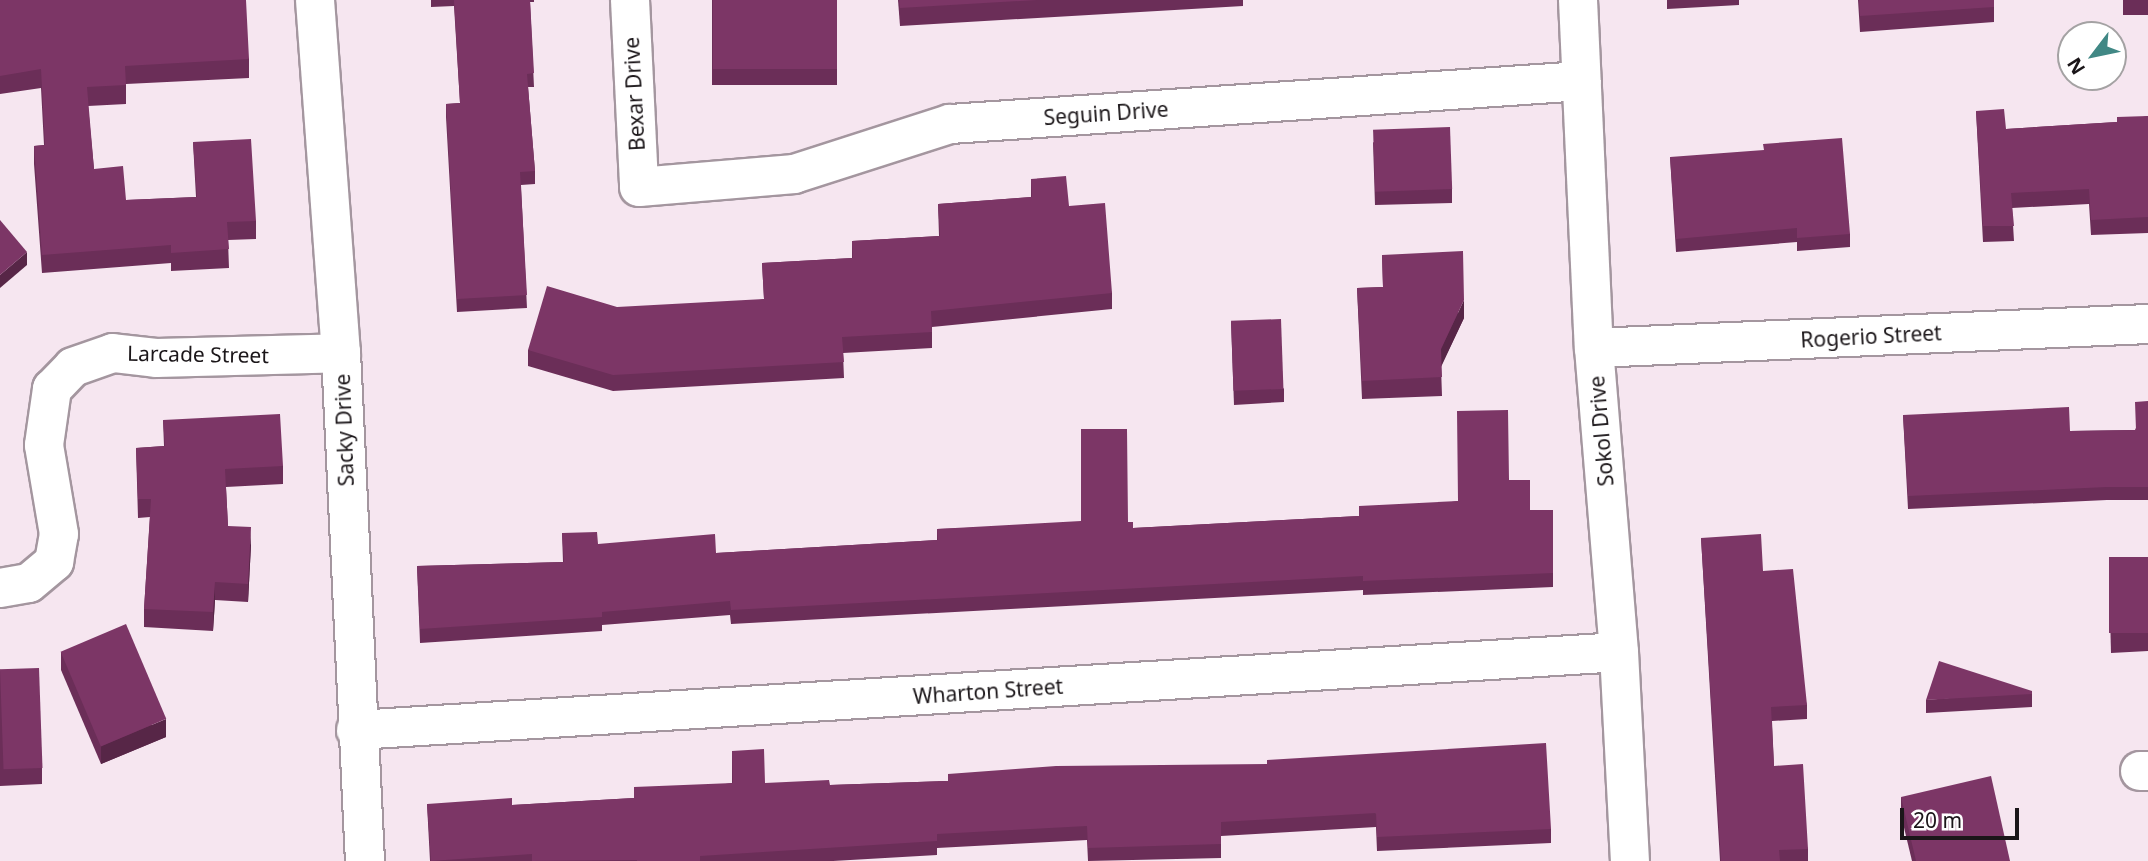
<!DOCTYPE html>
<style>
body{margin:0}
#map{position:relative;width:2148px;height:861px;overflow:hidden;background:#f6e6f0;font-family:"Noto Sans",sans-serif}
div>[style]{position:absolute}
.roads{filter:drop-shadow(2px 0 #a4969f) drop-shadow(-2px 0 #a4969f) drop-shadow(0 2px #a4969f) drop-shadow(0 -2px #a4969f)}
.minor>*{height:38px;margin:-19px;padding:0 19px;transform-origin:19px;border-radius:19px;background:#fff}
.tertiary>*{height:38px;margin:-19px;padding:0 19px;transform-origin:19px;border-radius:19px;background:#fff}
.wall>*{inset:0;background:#6b2e58;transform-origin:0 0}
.shaded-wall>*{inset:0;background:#572647}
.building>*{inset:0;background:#7c3666;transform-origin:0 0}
span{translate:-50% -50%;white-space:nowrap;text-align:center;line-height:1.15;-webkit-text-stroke:7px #fff;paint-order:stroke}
.street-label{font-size:21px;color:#1b1619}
.north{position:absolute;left:2057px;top:21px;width:70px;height:70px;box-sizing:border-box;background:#fff;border:2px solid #a4a2a3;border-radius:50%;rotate:238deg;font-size:19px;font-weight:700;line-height:28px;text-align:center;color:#1b1619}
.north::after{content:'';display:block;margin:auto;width:24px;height:32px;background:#418885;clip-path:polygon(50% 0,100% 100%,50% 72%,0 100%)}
.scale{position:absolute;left:1900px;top:808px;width:119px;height:32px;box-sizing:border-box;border:4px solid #1b1619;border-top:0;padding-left:9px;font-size:21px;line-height:24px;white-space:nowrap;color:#1b1619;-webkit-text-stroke:5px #fff;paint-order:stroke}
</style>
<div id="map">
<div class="roads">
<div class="minor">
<i style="left:630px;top:0;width:187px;rotate:87.2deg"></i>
<i style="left:639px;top:187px;width:156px;rotate:-4.8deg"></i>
<i style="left:794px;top:174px;width:164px;rotate:-17.8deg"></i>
<i style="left:950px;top:124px;width:633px;rotate:-3.89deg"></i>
<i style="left:1594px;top:348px;width:555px;rotate:-2.48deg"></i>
<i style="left:0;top:588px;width:29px;rotate:-10deg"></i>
<i style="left:29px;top:583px;width:33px;rotate:-40deg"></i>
<i style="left:54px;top:562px;width:28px;rotate:-80deg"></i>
<i style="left:59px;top:534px;width:90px;rotate:-99.6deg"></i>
<i style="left:44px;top:445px;width:57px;rotate:-81.9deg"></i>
<i style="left:52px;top:389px;width:30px;rotate:-46deg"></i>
<i style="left:73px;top:367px;width:42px;rotate:-19.3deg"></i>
<i style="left:113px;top:353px;width:43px;rotate:6.6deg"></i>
<i style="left:156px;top:358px;width:185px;rotate:-1.5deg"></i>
<i style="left:356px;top:730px;width:1265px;rotate:-3.53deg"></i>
<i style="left:2140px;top:771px;width:8px"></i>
</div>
<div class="tertiary">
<i style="left:315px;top:0;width:354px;rotate:85.8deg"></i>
<i style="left:341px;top:353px;width:509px;rotate:87.3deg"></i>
<i style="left:1578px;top:0;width:348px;rotate:87.4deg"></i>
<i style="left:1594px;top:348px;width:305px;rotate:85.3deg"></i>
<i style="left:1619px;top:652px;width:209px;rotate:87deg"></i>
</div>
</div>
<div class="wall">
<i style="clip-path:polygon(0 0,249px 59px,249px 78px,126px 84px,126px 104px,88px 106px,94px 169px,126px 200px,196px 197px,193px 142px,256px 221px,256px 239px,228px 240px,229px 268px,171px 271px,171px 263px,42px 273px,34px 164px,34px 146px,44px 145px,41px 88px,0 94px)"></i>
<i style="clip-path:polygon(431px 0,534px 0,534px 2px,530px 2px,534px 87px,528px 87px,535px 171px,535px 184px,521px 185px,527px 308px,457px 312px,446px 117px,446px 104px,460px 103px,454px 6px,431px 7px)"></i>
<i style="left:712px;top:0;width:125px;height:85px"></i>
<i style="clip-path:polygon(898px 0,1243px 0,1243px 6px,900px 26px)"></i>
<i style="clip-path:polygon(1667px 0,1739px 0,1739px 5px,1667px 9px)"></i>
<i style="clip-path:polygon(1858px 0,1994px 0,1994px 22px,1860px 32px)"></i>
<i style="left:2123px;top:0;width:25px;height:15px"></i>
<i style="clip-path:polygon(1976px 111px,2006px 129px,2117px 122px,2148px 116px,2148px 233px,2091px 235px,2089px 204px,2012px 208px,2014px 241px,1983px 242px)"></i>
<i style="clip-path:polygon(1373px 142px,1452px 189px,1452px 203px,1375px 205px)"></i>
<i style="clip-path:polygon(1670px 157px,1850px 234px,1850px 247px,1797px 251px,1797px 242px,1676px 252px)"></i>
<i style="clip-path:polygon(1031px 179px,1069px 206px,1112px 293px,1112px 309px,932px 327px,932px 348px,843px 353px,844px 378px,613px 391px,528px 366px,528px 350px,764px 299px,762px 263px,852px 258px,852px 241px,939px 236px,938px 204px,1031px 197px)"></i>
<i style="clip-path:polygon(1382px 255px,1464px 318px,1441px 366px,1442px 396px,1362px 399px,1357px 288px,1383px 287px)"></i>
<i style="clip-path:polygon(1231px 321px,1284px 389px,1284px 402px,1234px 405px)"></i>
<i style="clip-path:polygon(2148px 401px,2148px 500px,2107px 500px,1908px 509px,1903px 415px,2070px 431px,2135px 430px)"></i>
<i style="clip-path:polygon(163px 420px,283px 466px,283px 484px,226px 487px,228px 526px,251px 545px,248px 602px,215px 600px,213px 631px,144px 627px,144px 609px,150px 517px,138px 518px,136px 448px,164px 446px)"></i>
<i style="clip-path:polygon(1509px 480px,1530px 510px,1553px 510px,1553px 587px,1363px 595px,1363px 590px,731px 624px,730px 615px,602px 625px,602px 631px,420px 643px,417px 566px,563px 562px,562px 533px,598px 544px,716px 553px,937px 540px,937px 529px,1128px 522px,1133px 528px,1359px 516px,1458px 501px)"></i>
<i style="clip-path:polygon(1701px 538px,1763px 571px,1807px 705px,1807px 719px,1772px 721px,1774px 766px,1808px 849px,1808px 861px,1720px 861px)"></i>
<i style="clip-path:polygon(2148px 557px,2148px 651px,2111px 653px,2109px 576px)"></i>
<i style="clip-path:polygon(61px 652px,166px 737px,101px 764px,61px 670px)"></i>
<i style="clip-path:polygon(0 669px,42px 768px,42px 784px,0 786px)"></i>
<i style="clip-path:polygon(2032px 691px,2032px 707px,1926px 713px,1926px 700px)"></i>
<i style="clip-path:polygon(732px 751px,765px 783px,830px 785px,948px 781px,948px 774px,1551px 829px,1551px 843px,1377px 851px,1376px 827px,1221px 836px,1221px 858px,1088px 861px,1087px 840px,937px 848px,937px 855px,833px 861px,430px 861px,427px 804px,512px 805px,634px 798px,732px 783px)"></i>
<i style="clip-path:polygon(1901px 797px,2010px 861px,1912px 861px,1901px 815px)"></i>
</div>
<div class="shaded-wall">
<i style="clip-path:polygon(27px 252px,27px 265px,0 288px,0 275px)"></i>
<i style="clip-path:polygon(1464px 300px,1464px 318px,1441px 367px,1441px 349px)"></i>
<i style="clip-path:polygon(251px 527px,251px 545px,248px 602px,248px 584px)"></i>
<i style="clip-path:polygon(215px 582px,215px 600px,213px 631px,213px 612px)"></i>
<i style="clip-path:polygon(166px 719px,166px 737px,101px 764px,101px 746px)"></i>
</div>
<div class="building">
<i style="clip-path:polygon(0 0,246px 0,249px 59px,125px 66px,126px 85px,87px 87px,94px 169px,123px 166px,126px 200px,197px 197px,193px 142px,251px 139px,256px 221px,227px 222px,229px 249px,171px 253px,171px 245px,42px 255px,34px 146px,45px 145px,41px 69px,0 76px)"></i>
<i style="clip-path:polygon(454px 0,530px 0,534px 73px,527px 74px,535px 171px,520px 172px,527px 295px,457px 299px,446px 104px,460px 103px)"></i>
<i style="left:713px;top:0;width:124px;height:69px"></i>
<i style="clip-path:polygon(899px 0,1037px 0,900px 8px)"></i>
<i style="clip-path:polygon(1859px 0,1994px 0,1994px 7px,1860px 16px)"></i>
<i style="clip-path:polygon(2004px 109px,2006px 129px,2117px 122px,2117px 117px,2148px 116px,2148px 217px,2091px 220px,2089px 189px,2011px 193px,2014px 226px,1983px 226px,1976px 111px)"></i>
<i style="left:1450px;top:127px;width:62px;height:77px;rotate:88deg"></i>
<i style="clip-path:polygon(1842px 138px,1850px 234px,1797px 238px,1797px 228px,1676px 239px,1670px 157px,1764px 150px,1763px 144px)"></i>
<i style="clip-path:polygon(1066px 176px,1069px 206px,1105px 203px,1112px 293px,931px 311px,932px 332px,842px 337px,844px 362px,613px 375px,528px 350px,547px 286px,617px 307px,764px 299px,762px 263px,853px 258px,852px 241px,940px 236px,938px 204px,1032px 197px,1031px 179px)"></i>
<i style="clip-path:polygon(0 220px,27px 252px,0 275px)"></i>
<i style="clip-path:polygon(1463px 251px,1464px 300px,1441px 349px,1442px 377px,1362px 381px,1357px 288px,1383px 287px,1382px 255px)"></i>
<i style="left:1281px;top:319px;width:70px;height:50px;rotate:88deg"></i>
<i style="clip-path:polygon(2148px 401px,2148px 487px,2107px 487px,1908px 496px,1903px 415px,2069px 407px,2070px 431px,2136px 430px,2135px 402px)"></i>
<i style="clip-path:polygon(1508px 410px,1509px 480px,1530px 480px,1530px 510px,1553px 510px,1553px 573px,1363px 581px,1363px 576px,731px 610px,730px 601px,602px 612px,602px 617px,420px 629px,417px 566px,564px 562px,562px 533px,597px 532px,598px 544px,715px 534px,716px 553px,938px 540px,937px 529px,1081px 521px,1081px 429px,1127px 429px,1128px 522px,1133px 522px,1133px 528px,1359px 516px,1359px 506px,1458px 501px,1457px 411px)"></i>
<i style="clip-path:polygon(280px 414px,283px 466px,225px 469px,228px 526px,251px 527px,248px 584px,215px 582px,213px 612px,144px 609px,151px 499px,138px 499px,136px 448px,165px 446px,163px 420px)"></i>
<i style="clip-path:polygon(1761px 534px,1763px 571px,1793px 569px,1807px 705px,1771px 707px,1774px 766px,1803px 764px,1808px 849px,1779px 850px,1780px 861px,1721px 861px,1701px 538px)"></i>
<i style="left:2148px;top:557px;width:76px;height:39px;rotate:90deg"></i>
<i style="left:126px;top:624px;width:103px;height:71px;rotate:67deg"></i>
<i style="clip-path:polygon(1939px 661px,2032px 691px,2032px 694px,1926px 700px)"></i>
<i style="left:39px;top:668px;width:100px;height:39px;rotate:88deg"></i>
<i style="clip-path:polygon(1546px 743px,1551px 829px,1377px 837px,1376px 813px,1221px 822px,1221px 844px,1088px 848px,1087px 826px,937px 834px,937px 841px,700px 856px,700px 861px,637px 861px,637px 860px,532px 861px,532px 854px,431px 861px,427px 804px,512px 798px,512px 805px,634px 798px,634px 787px,733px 783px,732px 751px,764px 749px,765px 783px,829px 780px,830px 785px,948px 781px,948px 774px,1056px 766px,1267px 764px,1267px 760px)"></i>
<i style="clip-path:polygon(1991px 776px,2010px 861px,1916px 861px,1901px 797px)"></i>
</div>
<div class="street-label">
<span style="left:634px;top:94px;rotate:-93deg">Bexar Drive</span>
<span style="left:1106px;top:113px;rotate:-4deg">Seguin Drive</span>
<span style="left:1871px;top:336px;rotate:-3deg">Rogerio Street</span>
<span style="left:198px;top:354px;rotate:1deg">Larcade Street</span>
<span style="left:344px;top:430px;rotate:-92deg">Sacky Drive</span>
<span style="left:1601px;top:431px;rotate:-95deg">Sokol Drive</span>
<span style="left:988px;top:691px;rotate:-4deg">Wharton Street</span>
</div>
<div class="north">N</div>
<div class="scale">20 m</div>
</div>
